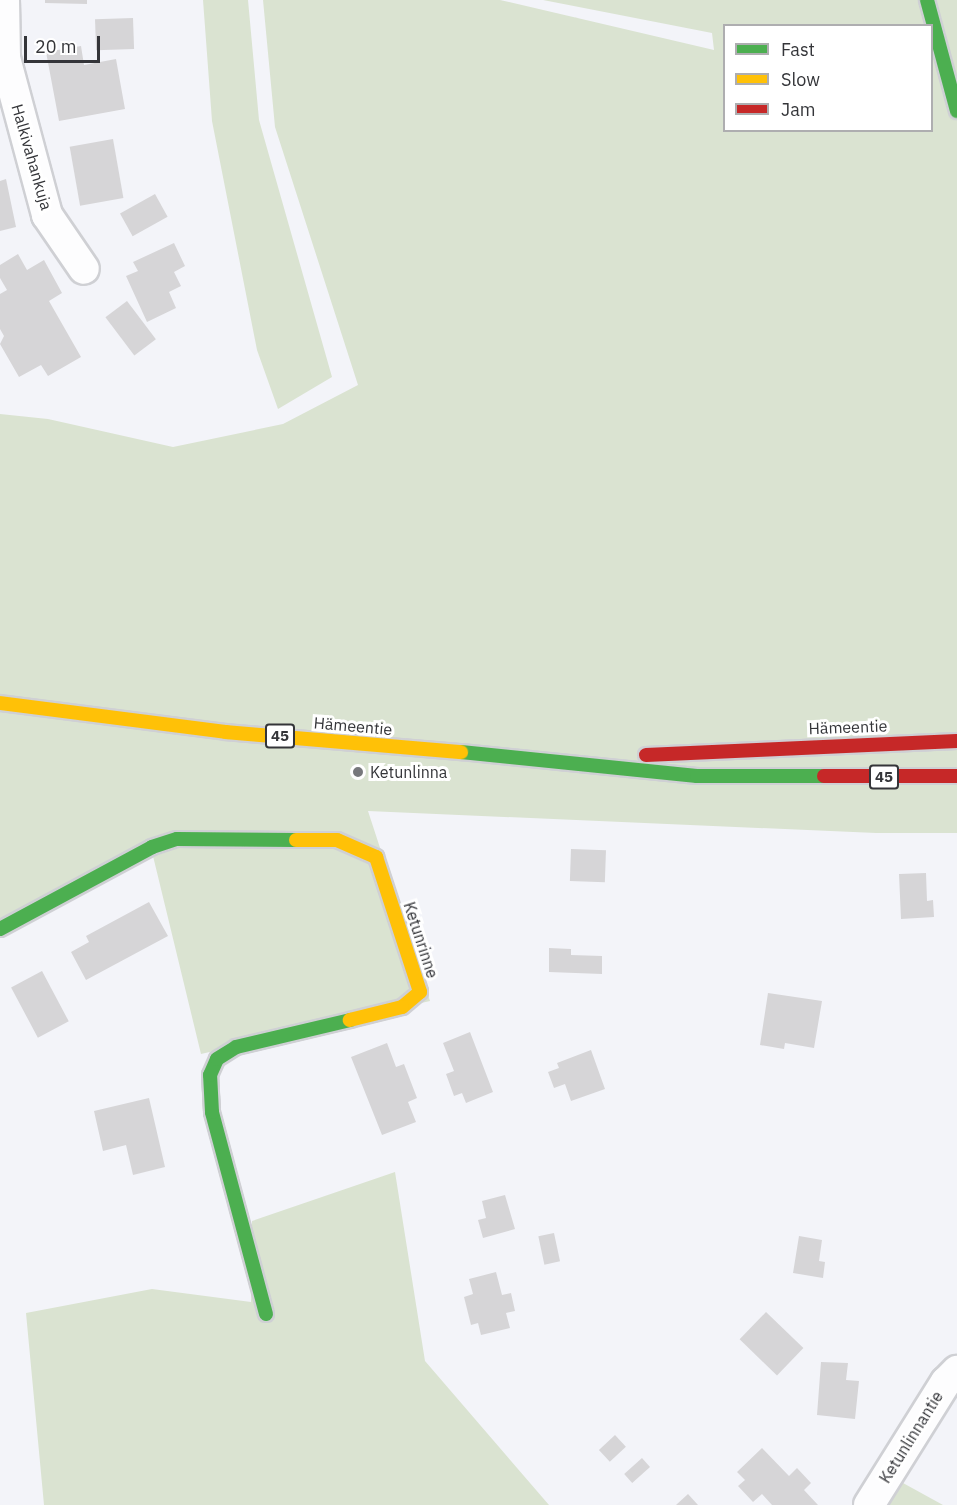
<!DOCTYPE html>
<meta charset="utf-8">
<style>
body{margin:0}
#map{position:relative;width:957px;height:1505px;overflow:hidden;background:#f3f4f9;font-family:"IBM Plex Sans",sans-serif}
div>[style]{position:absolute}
.green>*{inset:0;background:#dae3d1}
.building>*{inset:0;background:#d6d5d7;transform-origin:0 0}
.roads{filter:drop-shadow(2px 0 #cfd0d4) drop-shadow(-2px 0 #cfd0d4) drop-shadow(0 2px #cfd0d4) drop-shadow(0 -2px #cfd0d4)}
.street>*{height:30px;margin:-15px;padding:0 15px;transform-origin:15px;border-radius:15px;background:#fdfdfe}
.fast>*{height:14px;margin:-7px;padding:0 7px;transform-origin:7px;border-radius:7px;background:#4caf50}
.slow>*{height:14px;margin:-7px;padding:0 7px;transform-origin:7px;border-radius:7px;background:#ffc107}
.jam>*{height:14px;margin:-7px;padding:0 7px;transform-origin:7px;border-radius:7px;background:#c62828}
.dots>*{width:16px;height:16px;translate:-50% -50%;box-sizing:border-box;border:3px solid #fff;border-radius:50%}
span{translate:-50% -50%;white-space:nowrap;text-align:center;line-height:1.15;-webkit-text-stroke:6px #fff;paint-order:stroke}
.shield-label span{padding:2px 4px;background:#fff;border:2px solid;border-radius:4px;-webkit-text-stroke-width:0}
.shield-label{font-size:15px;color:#343539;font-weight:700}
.street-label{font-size:16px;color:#343539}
.poi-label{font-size:16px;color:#343539}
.left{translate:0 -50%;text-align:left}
.legend{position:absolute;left:723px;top:24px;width:210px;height:108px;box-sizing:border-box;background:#fff;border:2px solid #aeaeb0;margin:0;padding:8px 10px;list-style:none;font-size:18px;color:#343539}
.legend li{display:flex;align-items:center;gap:12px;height:30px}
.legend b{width:30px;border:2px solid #aeaeb0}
.scale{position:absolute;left:24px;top:36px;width:76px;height:27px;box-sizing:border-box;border:3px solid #343539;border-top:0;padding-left:8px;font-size:18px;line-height:21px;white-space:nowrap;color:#343539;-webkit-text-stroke:4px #fff;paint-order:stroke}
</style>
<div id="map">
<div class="green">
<i style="clip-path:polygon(203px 0,248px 0,259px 120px,332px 377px,278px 409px,257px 350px,212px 121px)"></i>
<i style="clip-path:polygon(evenodd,263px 0,500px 0,714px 50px,712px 33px,543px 0,957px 0,957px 833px,876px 833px,368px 811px,430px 1001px,201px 1054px,153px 856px,0 935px,0 414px,48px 419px,173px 447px,283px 424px,358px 385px,275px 127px,263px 0,724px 26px,932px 26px,932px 130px,724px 130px,724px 26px)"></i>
<i style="clip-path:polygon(395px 1172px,425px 1361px,549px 1505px,44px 1505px,26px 1313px,152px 1289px,251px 1302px,252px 1221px)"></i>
<i style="clip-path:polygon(903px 1483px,943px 1505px,887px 1505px)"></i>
</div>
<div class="building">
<i style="clip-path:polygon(45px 0,87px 0,87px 4px,45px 3px)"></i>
<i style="left:133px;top:18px;width:31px;height:38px;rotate:88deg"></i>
<i style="clip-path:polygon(81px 46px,84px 65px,116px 59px,125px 109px,59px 121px,46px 52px)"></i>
<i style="left:113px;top:139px;width:60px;height:44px;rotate:80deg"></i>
<i style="clip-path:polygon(6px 179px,16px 227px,0 231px,0 181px)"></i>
<i style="left:155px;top:194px;width:26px;height:40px;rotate:61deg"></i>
<i style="clip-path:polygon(174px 243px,185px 266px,174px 272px,181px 286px,169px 292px,176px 308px,147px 322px,126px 276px,138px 271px,133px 262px)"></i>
<i style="clip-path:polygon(18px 254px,27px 270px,44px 260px,62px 293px,49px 301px,81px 357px,48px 376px,41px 365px,19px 377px,0 344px,4px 336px,0 329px,0 294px,7px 290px,0 278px,0 265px)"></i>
<i style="left:127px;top:301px;width:48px;height:27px;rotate:53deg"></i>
<i style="left:571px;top:849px;width:35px;height:32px;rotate:2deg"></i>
<i style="clip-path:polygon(926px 873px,927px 901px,933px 900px,934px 917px,901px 919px,899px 874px)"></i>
<i style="clip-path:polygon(149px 902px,168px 936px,86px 980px,71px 952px,89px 942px,86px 936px)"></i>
<i style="clip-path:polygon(549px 948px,571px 949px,571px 955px,602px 956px,602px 974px,549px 972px)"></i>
<i style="left:42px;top:971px;width:57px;height:35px;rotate:62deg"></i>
<i style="clip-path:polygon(768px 993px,822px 1001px,814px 1048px,785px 1043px,784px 1049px,760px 1045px)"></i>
<i style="clip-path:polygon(470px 1032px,493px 1092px,466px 1103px,462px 1093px,454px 1096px,446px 1074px,454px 1071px,443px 1043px)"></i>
<i style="clip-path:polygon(387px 1043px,396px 1067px,404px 1064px,417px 1098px,408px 1102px,416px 1122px,382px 1135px,351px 1057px)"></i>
<i style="clip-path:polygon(591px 1050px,605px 1089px,571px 1101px,565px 1084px,554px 1088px,548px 1072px,559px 1068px,557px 1063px)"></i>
<i style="clip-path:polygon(149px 1098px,165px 1167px,133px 1175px,126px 1145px,103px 1151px,94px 1111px)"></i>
<i style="clip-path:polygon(505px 1195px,515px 1229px,483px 1238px,478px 1220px,486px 1218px,482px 1201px)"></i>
<i style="left:554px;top:1233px;width:29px;height:16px;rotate:78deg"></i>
<i style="clip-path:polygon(799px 1236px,822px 1240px,819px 1261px,825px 1262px,823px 1278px,793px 1273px)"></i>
<i style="clip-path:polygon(496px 1272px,502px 1295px,511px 1293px,515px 1311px,506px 1313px,510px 1328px,481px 1335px,478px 1323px,471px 1325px,464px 1297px,473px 1294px,469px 1279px)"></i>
<i style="left:766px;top:1312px;width:52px;height:38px;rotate:44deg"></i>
<i style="clip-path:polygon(821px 1362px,848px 1363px,846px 1380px,859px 1381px,855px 1419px,817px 1415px)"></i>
<i style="left:615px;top:1435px;width:16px;height:22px;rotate:47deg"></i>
<i style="clip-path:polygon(762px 1448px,789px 1476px,797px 1468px,811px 1483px,804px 1490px,818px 1505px,772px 1505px,762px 1494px,753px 1502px,738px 1486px,745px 1480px,737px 1472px)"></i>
<i style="left:642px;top:1458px;width:12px;height:24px;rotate:48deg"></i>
<i style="clip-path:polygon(688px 1494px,698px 1505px,676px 1505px)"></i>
</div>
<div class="roads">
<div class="street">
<i style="left:4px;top:0;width:58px;rotate:89deg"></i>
<i style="left:5px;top:58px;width:163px;rotate:75deg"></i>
<i style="left:47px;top:215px;width:65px;rotate:55.6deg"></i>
<i style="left:869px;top:1505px;width:145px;rotate:-58deg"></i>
<i style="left:946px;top:1382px;width:16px;rotate:-45deg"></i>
</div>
<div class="fast">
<i style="left:927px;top:0;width:115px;rotate:74.9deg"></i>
<i style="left:461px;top:752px;width:237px;rotate:5.8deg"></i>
<i style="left:697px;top:776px;width:127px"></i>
<i style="left:0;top:929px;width:173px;rotate:-28.3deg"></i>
<i style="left:152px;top:847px;width:26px;rotate:-18deg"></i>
<i style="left:177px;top:839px;width:119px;rotate:0.5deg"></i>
<i style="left:266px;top:1314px;width:209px;rotate:-105deg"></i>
<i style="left:212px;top:1112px;width:37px;rotate:-93deg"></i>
<i style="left:210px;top:1075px;width:17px;rotate:-66deg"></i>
<i style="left:217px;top:1059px;width:22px;rotate:-32deg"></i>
<i style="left:236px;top:1047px;width:117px;rotate:-13.3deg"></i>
</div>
<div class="slow">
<i style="left:0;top:703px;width:228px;rotate:7.3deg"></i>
<i style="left:226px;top:732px;width:236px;rotate:4.9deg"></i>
<i style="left:296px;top:840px;width:41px"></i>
<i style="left:337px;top:840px;width:43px;rotate:23.6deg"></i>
<i style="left:376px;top:857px;width:142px;rotate:71.9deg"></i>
<i style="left:420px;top:992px;width:23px;rotate:140deg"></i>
<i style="left:402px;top:1007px;width:54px;rotate:166deg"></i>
</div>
<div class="jam">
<i style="left:646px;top:755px;width:311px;rotate:-2.6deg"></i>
<i style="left:824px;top:776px;width:133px"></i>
</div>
</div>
<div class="dots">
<i style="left:358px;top:772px;background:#77787c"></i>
</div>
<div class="shield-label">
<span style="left:280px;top:736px">45</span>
<span style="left:884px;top:777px">45</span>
</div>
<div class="street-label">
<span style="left:32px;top:157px;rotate:74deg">Halkivahankuja</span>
<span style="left:353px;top:726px;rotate:5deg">Hämeentie</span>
<span style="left:848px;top:727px;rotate:-2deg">Hämeentie</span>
<span style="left:421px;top:940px;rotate:72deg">Ketunrinne</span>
<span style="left:911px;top:1437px;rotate:-58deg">Ketunlinnantie</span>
</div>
<div class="poi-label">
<span class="left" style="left:370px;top:772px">Ketunlinna</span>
</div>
<ul class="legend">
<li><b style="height:8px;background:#4caf50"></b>Fast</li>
<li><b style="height:8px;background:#ffc107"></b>Slow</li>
<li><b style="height:8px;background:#c62828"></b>Jam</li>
</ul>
<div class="scale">20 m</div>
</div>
